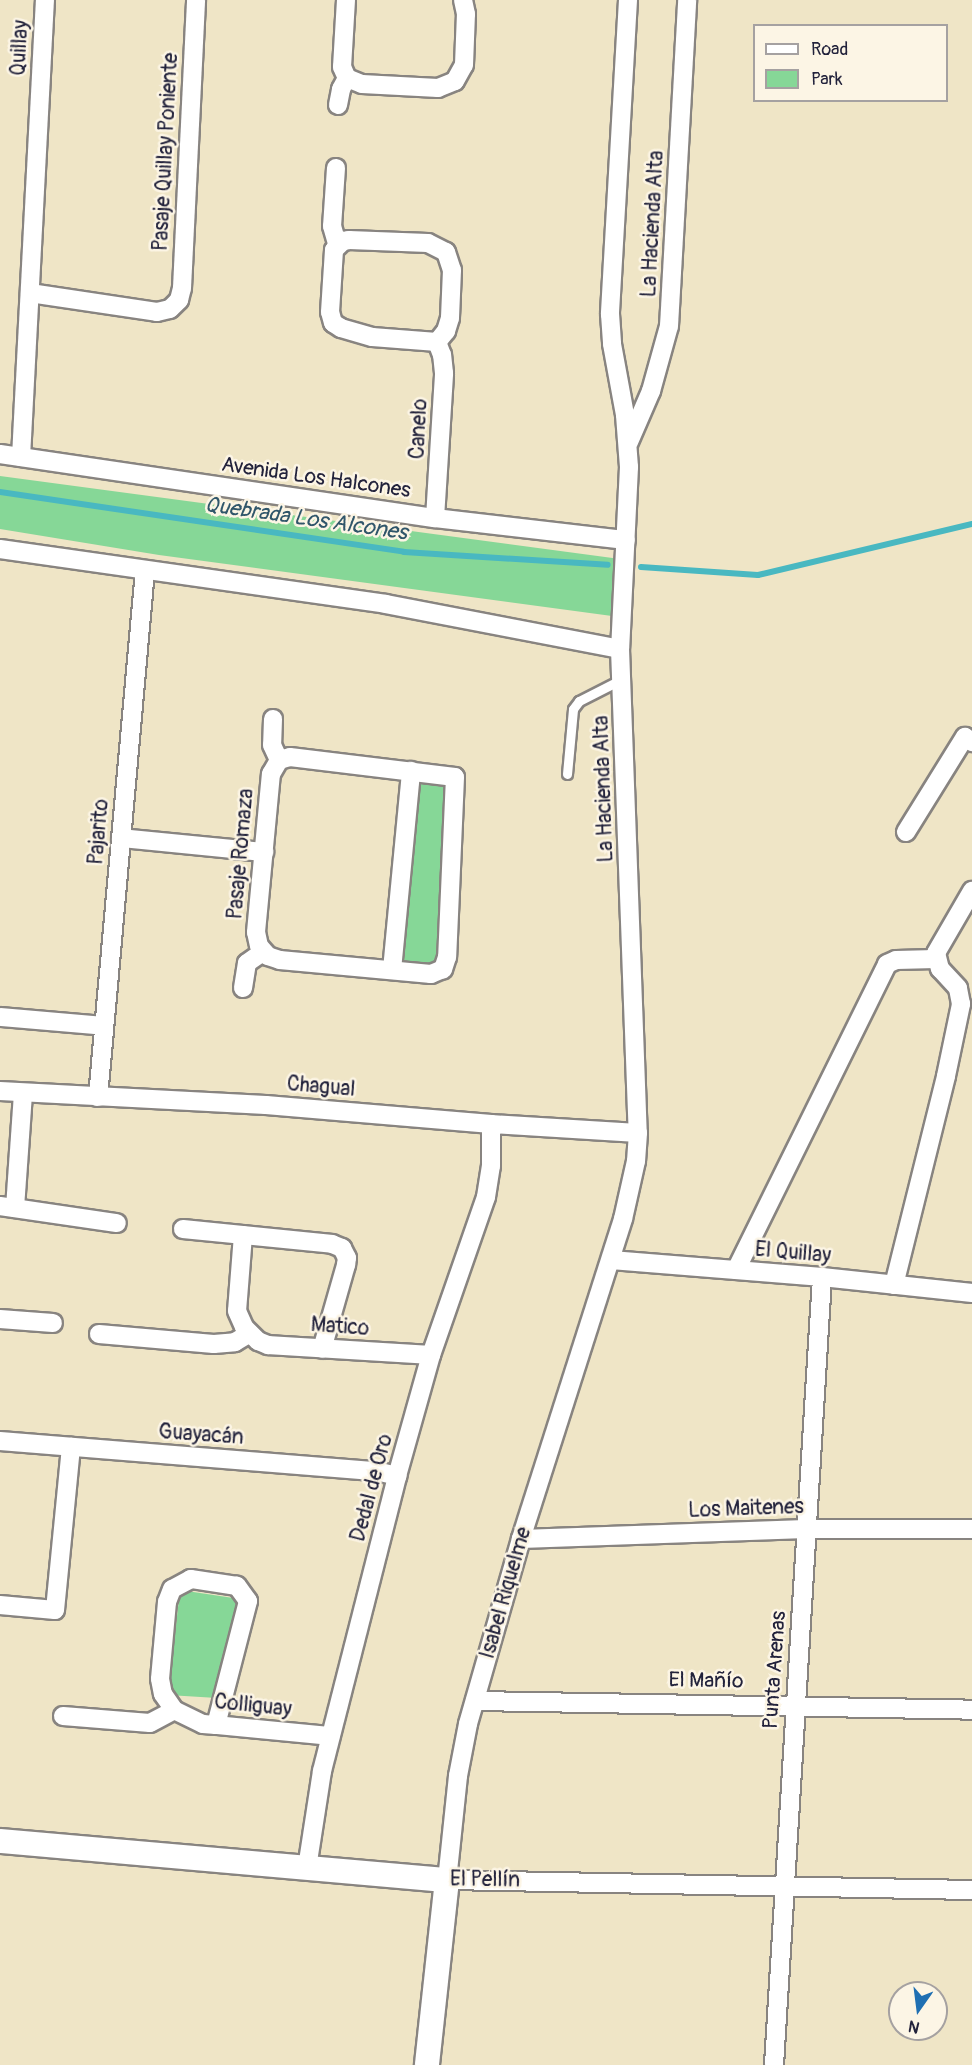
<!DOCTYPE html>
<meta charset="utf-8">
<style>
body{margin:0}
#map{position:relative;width:972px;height:2065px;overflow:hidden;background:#efe5c6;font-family:Pangolin,sans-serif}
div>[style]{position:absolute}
.green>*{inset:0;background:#86d797;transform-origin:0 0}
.stream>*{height:6px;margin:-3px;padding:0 3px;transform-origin:3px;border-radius:3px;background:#49b8c1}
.roads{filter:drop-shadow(2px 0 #888480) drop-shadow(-2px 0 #888480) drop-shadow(0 2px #888480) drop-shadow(0 -2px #888480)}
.service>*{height:9px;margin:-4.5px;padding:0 4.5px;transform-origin:4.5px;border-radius:4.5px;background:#fff}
.minor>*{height:18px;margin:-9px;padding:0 9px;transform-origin:9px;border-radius:9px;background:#fff}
.tertiary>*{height:24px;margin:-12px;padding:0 12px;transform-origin:12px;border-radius:12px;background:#fff}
span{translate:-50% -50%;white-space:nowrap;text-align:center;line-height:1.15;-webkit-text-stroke:5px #fcf5e5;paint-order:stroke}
.street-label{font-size:21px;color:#22223b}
.water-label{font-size:22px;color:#30566a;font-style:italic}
.legend{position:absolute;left:753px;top:24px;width:195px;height:78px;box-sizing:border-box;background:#fcf5e5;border:2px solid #a5a1a1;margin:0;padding:8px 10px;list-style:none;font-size:18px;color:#22223b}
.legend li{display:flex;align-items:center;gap:12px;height:30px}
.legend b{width:30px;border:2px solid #a5a1a1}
.north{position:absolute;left:888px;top:1981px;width:60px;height:60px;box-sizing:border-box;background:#fcf5e5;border:2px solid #a5a1a1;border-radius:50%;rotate:194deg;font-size:16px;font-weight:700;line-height:24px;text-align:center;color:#22223b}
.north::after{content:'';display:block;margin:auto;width:21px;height:27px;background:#1f6fb2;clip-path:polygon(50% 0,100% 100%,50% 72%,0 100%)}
</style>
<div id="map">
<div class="green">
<i style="clip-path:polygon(0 476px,620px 559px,612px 616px,159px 555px,0 529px)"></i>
<i style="left:414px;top:780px;width:38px;height:182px;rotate:5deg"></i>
<i style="clip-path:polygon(180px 1590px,240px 1599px,217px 1698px,168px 1695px)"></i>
</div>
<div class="stream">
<i style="left:0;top:492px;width:408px;rotate:8.4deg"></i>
<i style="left:404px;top:552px;width:204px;rotate:3.6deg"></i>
<i style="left:641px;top:567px;width:117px;rotate:3.9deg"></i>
<i style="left:758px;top:575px;width:220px;rotate:-13.4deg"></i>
</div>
<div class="roads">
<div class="service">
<i style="left:567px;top:774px;width:65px;rotate:-84.7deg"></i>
<i style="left:573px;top:709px;width:10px;rotate:-53deg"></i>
<i style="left:579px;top:701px;width:48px;rotate:-27.1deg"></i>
</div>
<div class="minor">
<i style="left:346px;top:0;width:67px;rotate:93.4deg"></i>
<i style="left:342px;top:67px;width:12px;rotate:66deg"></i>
<i style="left:347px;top:78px;width:16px;rotate:22deg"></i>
<i style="left:362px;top:84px;width:76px;rotate:3deg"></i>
<i style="left:438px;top:88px;width:18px;rotate:-22deg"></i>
<i style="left:455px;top:81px;width:18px;rotate:-61deg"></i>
<i style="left:464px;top:65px;width:51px;rotate:-87.8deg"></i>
<i style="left:466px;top:14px;width:14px;rotate:-102deg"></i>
<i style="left:628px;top:0;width:315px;rotate:93.3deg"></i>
<i style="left:610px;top:314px;width:30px;rotate:86deg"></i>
<i style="left:612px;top:344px;width:72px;rotate:79.6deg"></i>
<i style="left:625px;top:415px;width:52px;rotate:85.6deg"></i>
<i style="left:629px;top:467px;width:182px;rotate:92.8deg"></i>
<i style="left:620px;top:649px;width:484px;rotate:87.9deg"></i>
<i style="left:638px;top:1133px;width:28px;rotate:94deg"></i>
<i style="left:636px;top:1161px;width:59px;rotate:102.6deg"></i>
<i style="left:623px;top:1219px;width:336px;rotate:107.7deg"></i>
<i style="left:521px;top:1539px;width:192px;rotate:106deg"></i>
<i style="left:468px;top:1724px;width:53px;rotate:100.9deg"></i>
<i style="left:458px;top:1776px;width:105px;rotate:96deg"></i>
<i style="left:447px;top:1880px;width:525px;rotate:1.09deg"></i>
<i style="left:338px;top:105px;width:16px;rotate:-79deg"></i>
<i style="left:341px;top:89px;width:13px;rotate:-61deg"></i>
<i style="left:336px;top:168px;width:58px;rotate:93.9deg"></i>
<i style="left:332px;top:226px;width:19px;rotate:74deg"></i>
<i style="left:349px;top:240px;width:79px;rotate:2.2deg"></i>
<i style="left:428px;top:243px;width:20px;rotate:27deg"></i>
<i style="left:446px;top:252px;width:19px;rotate:72deg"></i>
<i style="left:452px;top:270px;width:48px;rotate:92.4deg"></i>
<i style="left:450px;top:318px;width:14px;rotate:107deg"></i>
<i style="left:446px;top:331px;width:14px;rotate:129deg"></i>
<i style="left:437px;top:342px;width:65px;rotate:-175.6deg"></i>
<i style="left:372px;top:337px;width:32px;rotate:-164deg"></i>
<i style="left:341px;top:328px;width:9px;rotate:-148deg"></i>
<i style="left:333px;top:323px;width:11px;rotate:-105deg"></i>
<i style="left:330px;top:312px;width:62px;rotate:-86.3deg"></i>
<i style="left:334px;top:250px;width:13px;rotate:-45deg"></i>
<i style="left:343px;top:241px;width:6px;rotate:-9deg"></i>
<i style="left:30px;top:293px;width:128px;rotate:8.5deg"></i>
<i style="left:157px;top:312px;width:13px;rotate:-13deg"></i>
<i style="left:170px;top:309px;width:13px;rotate:-45deg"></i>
<i style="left:179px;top:300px;width:12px;rotate:-76deg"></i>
<i style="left:182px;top:288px;width:288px;rotate:-87.2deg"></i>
<i style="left:629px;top:442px;width:56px;rotate:-66.7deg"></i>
<i style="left:651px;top:391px;width:67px;rotate:-74.5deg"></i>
<i style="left:669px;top:326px;width:326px;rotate:-86.8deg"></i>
<i style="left:0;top:454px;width:440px;rotate:8.4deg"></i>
<i style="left:435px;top:518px;width:192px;rotate:6.6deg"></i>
<i style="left:21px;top:457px;width:458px;rotate:-87deg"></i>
<i style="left:435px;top:518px;width:145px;rotate:-86.4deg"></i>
<i style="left:444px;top:373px;width:18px;rotate:-96deg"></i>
<i style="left:442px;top:355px;width:14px;rotate:-111deg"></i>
<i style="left:0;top:549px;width:390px;rotate:8.1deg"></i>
<i style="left:386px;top:604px;width:238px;rotate:10.9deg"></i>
<i style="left:273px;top:719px;width:26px;rotate:92deg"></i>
<i style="left:272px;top:745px;width:17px;rotate:65deg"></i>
<i style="left:290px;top:757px;width:166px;rotate:6.9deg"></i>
<i style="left:455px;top:777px;width:180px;rotate:92.5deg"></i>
<i style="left:447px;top:957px;width:13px;rotate:108deg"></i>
<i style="left:443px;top:969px;width:13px;rotate:157deg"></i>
<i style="left:431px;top:974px;width:152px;rotate:-174.7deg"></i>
<i style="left:280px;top:960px;width:13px;rotate:-162deg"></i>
<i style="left:268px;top:956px;width:13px;rotate:-132deg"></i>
<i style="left:259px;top:946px;width:14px;rotate:-102deg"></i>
<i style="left:256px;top:932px;width:159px;rotate:-84.6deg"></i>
<i style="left:271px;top:774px;width:16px;rotate:-60deg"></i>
<i style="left:279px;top:760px;width:11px;rotate:-15deg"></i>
<i style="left:906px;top:832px;width:112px;rotate:-58.2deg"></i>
<i style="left:965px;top:737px;width:9px;rotate:36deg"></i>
<i style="left:121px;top:838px;width:144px;rotate:5.6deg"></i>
<i style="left:392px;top:970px;width:200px;rotate:-84.5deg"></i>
<i style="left:243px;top:988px;width:25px;rotate:-81deg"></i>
<i style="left:247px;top:963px;width:19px;rotate:-35deg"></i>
<i style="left:0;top:1017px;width:104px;rotate:4.9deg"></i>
<i style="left:0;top:1091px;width:266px;rotate:3deg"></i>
<i style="left:266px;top:1105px;width:226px;rotate:4.8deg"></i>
<i style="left:491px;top:1124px;width:147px;rotate:3.5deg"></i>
<i style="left:98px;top:1097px;width:529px;rotate:-84.9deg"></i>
<i style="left:0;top:1206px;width:118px;rotate:8.3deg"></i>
<i style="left:15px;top:1208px;width:115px;rotate:-86deg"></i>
<i style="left:183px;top:1229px;width:150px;rotate:5.7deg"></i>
<i style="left:332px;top:1244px;width:11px;rotate:22deg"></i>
<i style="left:342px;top:1248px;width:11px;rotate:63deg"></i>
<i style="left:347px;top:1258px;width:7px;rotate:98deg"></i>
<i style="left:346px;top:1265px;width:87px;rotate:105.9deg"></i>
<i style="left:243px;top:1235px;width:76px;rotate:94.5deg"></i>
<i style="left:237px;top:1311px;width:17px;rotate:66deg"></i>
<i style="left:244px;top:1327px;width:20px;rotate:45deg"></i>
<i style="left:258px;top:1341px;width:11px;rotate:22deg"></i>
<i style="left:268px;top:1345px;width:163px;rotate:3.5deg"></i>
<i style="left:611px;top:1260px;width:212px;rotate:4.6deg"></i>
<i style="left:822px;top:1277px;width:151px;rotate:6.1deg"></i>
<i style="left:736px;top:1270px;width:341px;rotate:-63.7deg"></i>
<i style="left:887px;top:964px;width:10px;rotate:-24deg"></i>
<i style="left:896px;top:960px;width:40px;rotate:-1.4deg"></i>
<i style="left:894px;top:1285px;width:215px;rotate:-76deg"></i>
<i style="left:946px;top:1076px;width:74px;rotate:-78.2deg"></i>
<i style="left:961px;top:1004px;width:16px;rotate:-101deg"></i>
<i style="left:958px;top:988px;width:26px;rotate:-133deg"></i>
<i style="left:940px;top:969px;width:16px;rotate:-104deg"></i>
<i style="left:936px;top:953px;width:72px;rotate:-59.9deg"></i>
<i style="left:0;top:1319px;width:53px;rotate:4.3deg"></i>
<i style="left:99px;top:1334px;width:115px;rotate:5deg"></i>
<i style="left:214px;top:1344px;width:21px;rotate:-5deg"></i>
<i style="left:235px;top:1342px;width:17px;rotate:-31deg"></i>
<i style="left:0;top:1441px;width:377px;rotate:4.6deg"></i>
<i style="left:376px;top:1471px;width:22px;rotate:13deg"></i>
<i style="left:521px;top:1539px;width:285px;rotate:-2deg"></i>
<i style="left:806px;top:1529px;width:166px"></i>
<i style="left:0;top:1605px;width:55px;rotate:5.2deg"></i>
<i style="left:55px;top:1610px;width:164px;rotate:-84.4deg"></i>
<i style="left:475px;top:1701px;width:497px;rotate:1deg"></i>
<i style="left:63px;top:1716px;width:87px;rotate:4.6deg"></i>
<i style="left:150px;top:1723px;width:27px;rotate:-28deg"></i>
<i style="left:216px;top:1725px;width:128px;rotate:-75.5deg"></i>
<i style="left:248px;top:1601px;width:19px;rotate:-126deg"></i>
<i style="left:237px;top:1586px;width:47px;rotate:-171.3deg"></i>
<i style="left:191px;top:1579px;width:21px;rotate:152deg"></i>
<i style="left:172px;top:1589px;width:14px;rotate:111deg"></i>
<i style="left:167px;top:1602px;width:77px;rotate:95.2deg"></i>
<i style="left:160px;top:1679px;width:15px;rotate:79deg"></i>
<i style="left:163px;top:1694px;width:19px;rotate:55deg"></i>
<i style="left:174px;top:1710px;width:32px;rotate:26deg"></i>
<i style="left:203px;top:1724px;width:13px;rotate:4deg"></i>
<i style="left:216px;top:1725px;width:115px;rotate:5.5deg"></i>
<i style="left:307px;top:1868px;width:98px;rotate:-81.2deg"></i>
<i style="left:322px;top:1771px;width:304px;rotate:-75.7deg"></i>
<i style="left:397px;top:1476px;width:126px;rotate:-74.3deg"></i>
<i style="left:431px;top:1355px;width:167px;rotate:-70.8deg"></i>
<i style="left:486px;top:1197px;width:31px;rotate:-81deg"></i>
<i style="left:491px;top:1166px;width:42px;rotate:-90deg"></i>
<i style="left:774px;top:2065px;width:789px;rotate:-86.51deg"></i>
</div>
<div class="tertiary">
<i style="left:0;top:1841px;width:449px;rotate:5deg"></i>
<i style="left:447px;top:1880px;width:186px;rotate:96.2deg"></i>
</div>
</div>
<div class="street-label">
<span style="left:20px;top:48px;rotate:-87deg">Quillay</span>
<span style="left:166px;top:152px;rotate:-87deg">Pasaje Quillay Poniente</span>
<span style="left:653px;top:224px;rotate:-87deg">La Hacienda Alta</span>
<span style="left:419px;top:429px;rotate:-87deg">Canelo</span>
<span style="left:316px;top:478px;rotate:8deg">Avenida Los Halcones</span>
<span style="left:604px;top:789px;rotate:-92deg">La Hacienda Alta</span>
<span style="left:99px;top:832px;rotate:-85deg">Pajarito</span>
<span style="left:241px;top:854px;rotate:-85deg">Pasaje Romaza</span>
<span style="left:321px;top:1087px;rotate:5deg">Chagual</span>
<span style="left:793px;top:1253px;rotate:5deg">El Quillay</span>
<span style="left:340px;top:1327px;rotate:4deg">Matico</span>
<span style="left:201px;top:1435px;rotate:4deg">Guayacán</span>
<span style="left:372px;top:1488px;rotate:-75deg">Dedal de Oro</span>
<span style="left:746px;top:1509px;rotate:-2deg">Los Maitenes</span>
<span style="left:506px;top:1593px;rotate:-74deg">Isabel Riquelme</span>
<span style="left:775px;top:1670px;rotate:-86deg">Punta Arenas</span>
<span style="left:706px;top:1681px;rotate:1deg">El Mañío</span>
<span style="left:253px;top:1706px;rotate:6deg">Colliguay</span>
<span style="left:485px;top:1880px;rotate:1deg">El Pellín</span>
</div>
<div class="water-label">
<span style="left:306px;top:519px;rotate:8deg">Quebrada Los Alcones</span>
</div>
<ul class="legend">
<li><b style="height:8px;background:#fff"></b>Road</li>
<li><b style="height:16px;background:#86d797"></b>Park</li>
</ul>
<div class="north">N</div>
</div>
